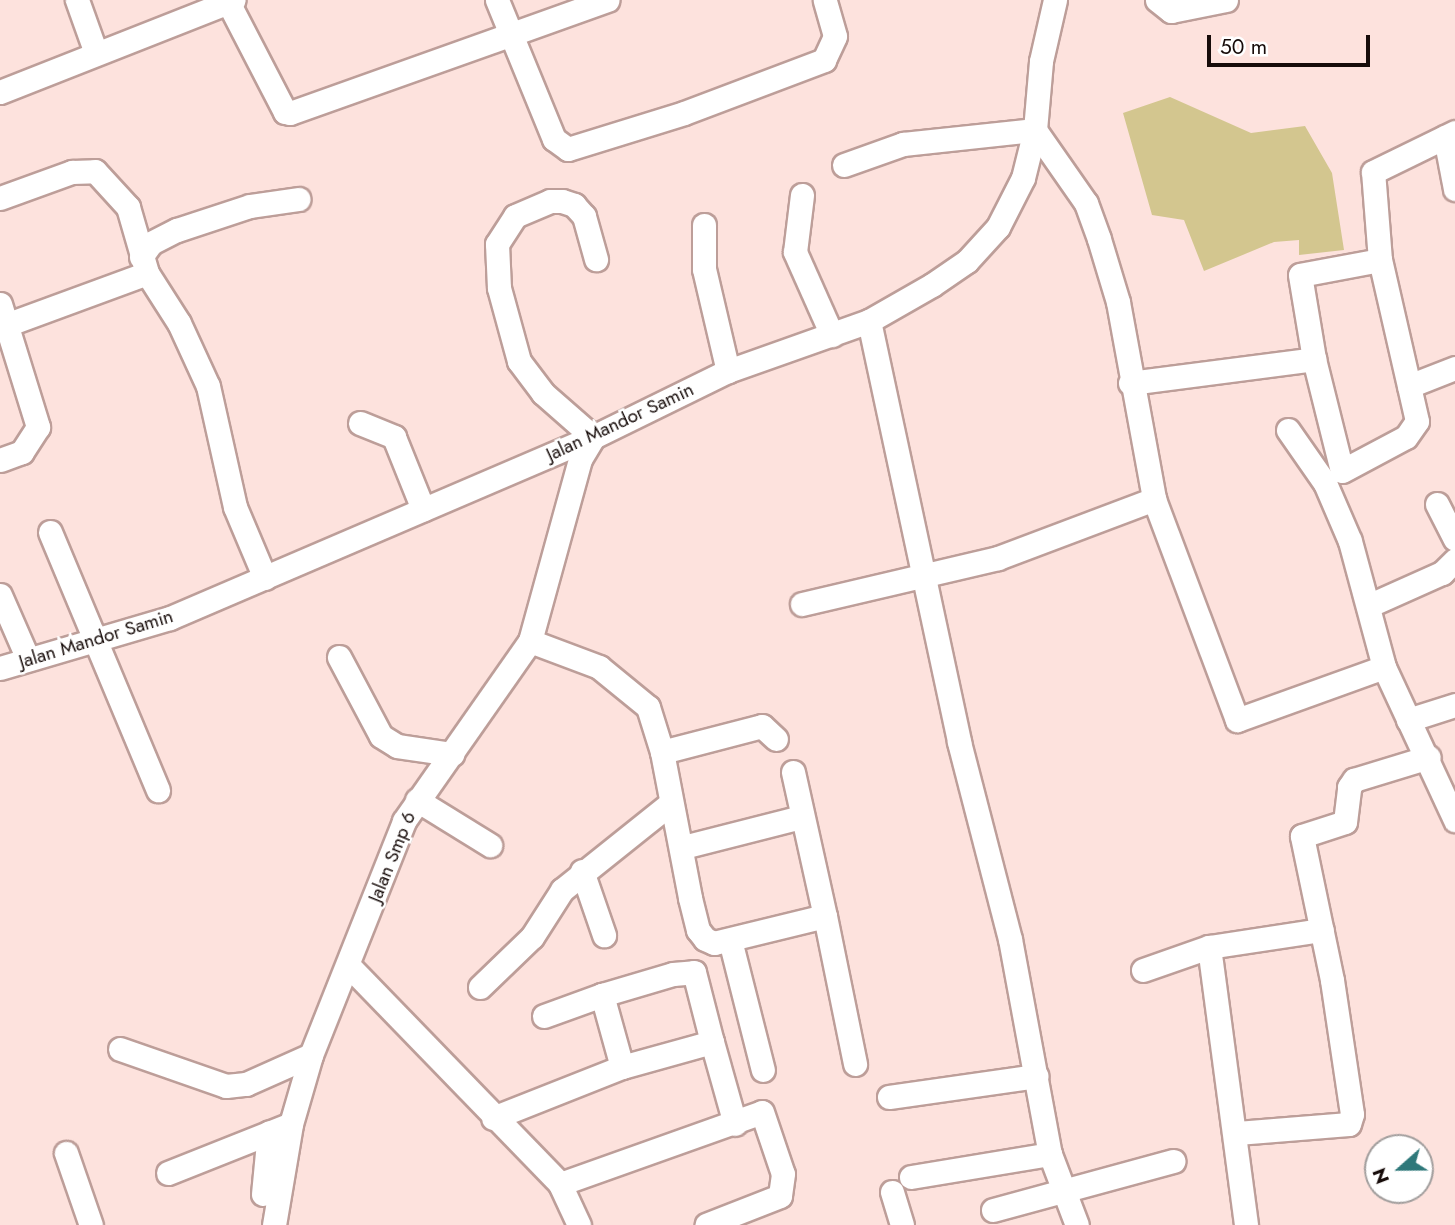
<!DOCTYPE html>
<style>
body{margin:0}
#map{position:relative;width:1455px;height:1225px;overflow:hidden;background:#fde2dd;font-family:Jost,sans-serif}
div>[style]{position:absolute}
.green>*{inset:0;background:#d3c68f}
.roads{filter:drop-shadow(2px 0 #bd9e99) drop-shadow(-2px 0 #bd9e99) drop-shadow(0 2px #bd9e99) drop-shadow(0 -2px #bd9e99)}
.minor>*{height:23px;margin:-11.5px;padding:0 11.5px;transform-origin:11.5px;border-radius:11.5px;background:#fff}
span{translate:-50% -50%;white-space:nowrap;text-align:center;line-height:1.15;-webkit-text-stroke:5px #fff;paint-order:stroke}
.street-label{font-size:19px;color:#170c0a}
.north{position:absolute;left:1364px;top:1134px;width:70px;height:70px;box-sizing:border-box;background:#fff;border:2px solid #a29e9d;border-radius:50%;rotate:249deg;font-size:19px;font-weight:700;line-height:28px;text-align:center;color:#170c0a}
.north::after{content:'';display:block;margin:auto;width:24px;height:32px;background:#2e787a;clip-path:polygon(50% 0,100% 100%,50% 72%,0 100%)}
.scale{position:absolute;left:1207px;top:35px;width:163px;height:32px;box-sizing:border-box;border:4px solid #170c0a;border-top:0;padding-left:9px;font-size:21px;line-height:24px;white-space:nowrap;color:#170c0a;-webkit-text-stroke:5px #fff;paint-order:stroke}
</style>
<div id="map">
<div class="green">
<i style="clip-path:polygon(1170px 97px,1251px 133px,1305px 126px,1332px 173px,1344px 250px,1299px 255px,1299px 240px,1274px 242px,1204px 271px,1184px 220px,1152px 215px,1123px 113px)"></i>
</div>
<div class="roads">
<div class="minor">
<i style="left:77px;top:0;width:56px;rotate:70.3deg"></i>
<i style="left:227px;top:0;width:126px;rotate:62.6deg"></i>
<i style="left:285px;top:112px;width:5px;rotate:11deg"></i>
<i style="left:290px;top:113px;width:337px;rotate:-19.6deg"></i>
<i style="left:497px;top:0;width:150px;rotate:67.7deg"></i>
<i style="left:554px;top:139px;width:17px;rotate:36deg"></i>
<i style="left:568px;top:149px;width:121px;rotate:-17.2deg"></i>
<i style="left:684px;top:113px;width:150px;rotate:-20.7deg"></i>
<i style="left:824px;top:60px;width:26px;rotate:-65deg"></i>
<i style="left:835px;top:36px;width:37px;rotate:-106deg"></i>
<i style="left:1157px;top:0;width:18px;rotate:38deg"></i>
<i style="left:1171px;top:11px;width:56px;rotate:-11.3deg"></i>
<i style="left:0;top:92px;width:251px;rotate:-21.5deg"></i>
<i style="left:1445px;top:137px;width:53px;rotate:79.1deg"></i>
<i style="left:844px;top:165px;width:63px;rotate:-19.6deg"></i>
<i style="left:903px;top:144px;width:133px;rotate:-6.1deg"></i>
<i style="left:1035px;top:130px;width:89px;rotate:55.1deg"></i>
<i style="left:1086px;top:203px;width:38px;rotate:70deg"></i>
<i style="left:1099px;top:239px;width:66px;rotate:73.2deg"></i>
<i style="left:1118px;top:302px;width:200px;rotate:79.6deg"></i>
<i style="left:1154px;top:499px;width:236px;rotate:69.4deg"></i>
<i style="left:1237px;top:720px;width:156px;rotate:-19.8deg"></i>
<i style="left:802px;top:195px;width:57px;rotate:97deg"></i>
<i style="left:795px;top:252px;width:91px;rotate:66deg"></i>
<i style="left:0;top:198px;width:77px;rotate:-19.9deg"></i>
<i style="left:72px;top:172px;width:23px;rotate:-2deg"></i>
<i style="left:95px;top:171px;width:49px;rotate:47.5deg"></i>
<i style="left:128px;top:207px;width:69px;rotate:73.9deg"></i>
<i style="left:147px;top:273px;width:59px;rotate:57.4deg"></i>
<i style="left:179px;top:323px;width:69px;rotate:65.3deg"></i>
<i style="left:208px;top:386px;width:124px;rotate:77.4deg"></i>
<i style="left:235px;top:507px;width:77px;rotate:67.1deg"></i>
<i style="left:704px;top:225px;width:44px;rotate:90deg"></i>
<i style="left:704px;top:269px;width:105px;rotate:76.8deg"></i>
<i style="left:141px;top:257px;width:17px;rotate:-54deg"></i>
<i style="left:151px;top:243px;width:29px;rotate:-27deg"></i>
<i style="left:177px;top:230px;width:77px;rotate:-18.2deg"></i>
<i style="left:250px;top:206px;width:49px;rotate:-8.3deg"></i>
<i style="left:1380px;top:260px;width:81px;rotate:169.4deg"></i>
<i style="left:1300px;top:275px;width:85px;rotate:80.5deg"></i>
<i style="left:1314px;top:359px;width:115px;rotate:76deg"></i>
<i style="left:1342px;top:471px;width:72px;rotate:-28deg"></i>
<i style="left:1406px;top:437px;width:19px;rotate:-55deg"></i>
<i style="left:1417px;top:421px;width:165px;rotate:-102.9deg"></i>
<i style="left:1380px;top:260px;width:88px;rotate:-94.5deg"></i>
<i style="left:1373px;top:172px;width:91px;rotate:-26deg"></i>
<i style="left:0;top:304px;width:129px;rotate:72.8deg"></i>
<i style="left:38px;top:427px;width:30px;rotate:123deg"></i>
<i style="left:22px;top:452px;width:23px;rotate:160deg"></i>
<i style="left:869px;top:321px;width:431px;rotate:77.9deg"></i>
<i style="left:959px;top:742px;width:203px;rotate:75.5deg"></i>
<i style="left:1010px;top:939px;width:219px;rotate:79.5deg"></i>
<i style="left:1050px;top:1154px;width:76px;rotate:69.2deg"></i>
<i style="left:6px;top:325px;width:150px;rotate:-20.2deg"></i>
<i style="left:1130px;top:383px;width:186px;rotate:-7.4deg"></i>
<i style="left:1409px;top:386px;width:49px;rotate:-21.4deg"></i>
<i style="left:360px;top:423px;width:37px;rotate:22deg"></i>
<i style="left:394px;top:437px;width:78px;rotate:68.1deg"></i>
<i style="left:1288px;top:430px;width:65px;rotate:55.1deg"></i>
<i style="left:1325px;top:483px;width:63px;rotate:66.7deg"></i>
<i style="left:1350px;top:541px;width:131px;rotate:74.9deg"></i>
<i style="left:1384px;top:667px;width:169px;rotate:65.1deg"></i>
<i style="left:593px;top:437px;width:67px;rotate:-138.7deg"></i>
<i style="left:543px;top:393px;width:40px;rotate:-127deg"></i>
<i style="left:519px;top:361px;width:76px;rotate:-105.3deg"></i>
<i style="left:499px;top:288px;width:44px;rotate:-92.6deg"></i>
<i style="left:497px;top:244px;width:33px;rotate:-57deg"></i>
<i style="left:515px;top:216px;width:38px;rotate:-23deg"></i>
<i style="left:550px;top:201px;width:12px"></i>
<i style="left:562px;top:201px;width:13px;rotate:18deg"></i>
<i style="left:574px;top:205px;width:15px;rotate:48deg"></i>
<i style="left:584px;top:216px;width:45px;rotate:74.4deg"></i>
<i style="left:1437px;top:504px;width:39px;rotate:63deg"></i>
<i style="left:50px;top:532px;width:280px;rotate:67.3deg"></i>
<i style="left:0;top:595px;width:70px;rotate:66.4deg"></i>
<i style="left:802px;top:604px;width:201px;rotate:-13.2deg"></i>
<i style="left:998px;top:558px;width:167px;rotate:-20.7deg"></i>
<i style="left:1370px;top:605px;width:79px;rotate:-24deg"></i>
<i style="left:1442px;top:573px;width:18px;rotate:-45deg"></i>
<i style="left:530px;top:641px;width:74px;rotate:20.6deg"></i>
<i style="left:599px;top:667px;width:63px;rotate:39.2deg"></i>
<i style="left:648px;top:707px;width:47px;rotate:72.7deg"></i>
<i style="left:662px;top:752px;width:149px;rotate:79.1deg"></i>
<i style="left:690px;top:898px;width:33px;rotate:76deg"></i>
<i style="left:698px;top:930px;width:11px;rotate:52deg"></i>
<i style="left:705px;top:939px;width:10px;rotate:24deg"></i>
<i style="left:714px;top:943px;width:114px;rotate:-13.7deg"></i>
<i style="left:825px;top:916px;width:151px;rotate:78.5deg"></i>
<i style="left:339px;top:657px;width:89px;rotate:62deg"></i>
<i style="left:381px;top:736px;width:19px;rotate:32deg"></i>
<i style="left:397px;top:746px;width:56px;rotate:8.3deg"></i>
<i style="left:0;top:668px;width:177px;rotate:-16.4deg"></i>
<i style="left:170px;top:618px;width:460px;rotate:-23.2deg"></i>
<i style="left:593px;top:437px;width:150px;rotate:-26.1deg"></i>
<i style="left:728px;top:371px;width:150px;rotate:-19.5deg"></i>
<i style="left:869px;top:321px;width:73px;rotate:-29.7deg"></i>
<i style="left:932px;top:285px;width:42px;rotate:-34.4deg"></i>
<i style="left:967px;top:261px;width:46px;rotate:-47.6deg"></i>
<i style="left:998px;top:227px;width:55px;rotate:-63deg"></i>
<i style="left:1023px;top:178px;width:49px;rotate:-76deg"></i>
<i style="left:1035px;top:130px;width:69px;rotate:-85deg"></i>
<i style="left:1041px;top:61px;width:63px;rotate:-77.1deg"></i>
<i style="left:1408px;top:720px;width:49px;rotate:-17.7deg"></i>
<i style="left:662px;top:752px;width:103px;rotate:-14.6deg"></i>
<i style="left:762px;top:726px;width:19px;rotate:43deg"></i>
<i style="left:793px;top:772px;width:148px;rotate:77.5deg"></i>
<i style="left:417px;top:800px;width:86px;rotate:31.7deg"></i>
<i style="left:683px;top:847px;width:122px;rotate:-14.3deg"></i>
<i style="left:582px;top:871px;width:68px;rotate:71deg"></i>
<i style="left:730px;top:940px;width:134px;rotate:75.8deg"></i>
<i style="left:1209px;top:947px;width:280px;rotate:82.4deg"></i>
<i style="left:349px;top:966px;width:303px;rotate:45.9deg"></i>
<i style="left:560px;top:1184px;width:45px;rotate:65.1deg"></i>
<i style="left:1143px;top:970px;width:70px;rotate:-19.2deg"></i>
<i style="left:1209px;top:947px;width:114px;rotate:-8.6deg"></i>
<i style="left:694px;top:972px;width:72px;rotate:75.6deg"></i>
<i style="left:712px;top:1042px;width:93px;rotate:164.5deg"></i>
<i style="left:622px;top:1067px;width:75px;rotate:-105.5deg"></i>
<i style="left:602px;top:995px;width:74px;rotate:-16.5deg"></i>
<i style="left:673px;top:974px;width:21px;rotate:-5deg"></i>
<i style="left:480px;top:987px;width:72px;rotate:-43.9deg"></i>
<i style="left:532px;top:937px;width:56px;rotate:-57.4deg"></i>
<i style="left:562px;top:890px;width:139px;rotate:-38.6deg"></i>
<i style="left:544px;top:1016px;width:62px;rotate:-19.9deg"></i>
<i style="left:712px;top:1042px;width:85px;rotate:74.3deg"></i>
<i style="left:120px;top:1049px;width:112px;rotate:19.2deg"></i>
<i style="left:226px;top:1086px;width:20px;rotate:-6deg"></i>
<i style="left:246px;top:1084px;width:71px;rotate:-24deg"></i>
<i style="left:889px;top:1097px;width:149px;rotate:-8.1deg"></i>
<i style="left:493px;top:1118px;width:139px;rotate:-21.6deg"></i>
<i style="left:1237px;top:1133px;width:112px;rotate:-4.6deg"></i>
<i style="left:1349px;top:1124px;width:10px;rotate:-73deg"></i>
<i style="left:1352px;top:1114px;width:135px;rotate:-98.5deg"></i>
<i style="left:1332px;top:980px;width:147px;rotate:-101.8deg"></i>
<i style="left:1302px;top:836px;width:45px;rotate:-18deg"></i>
<i style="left:1345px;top:822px;width:35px;rotate:-83deg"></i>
<i style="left:1349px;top:787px;width:9px;rotate:-54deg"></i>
<i style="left:1354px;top:780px;width:78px;rotate:-17deg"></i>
<i style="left:66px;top:1153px;width:76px;rotate:70.9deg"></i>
<i style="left:168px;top:1173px;width:132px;rotate:-21.7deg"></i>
<i style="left:911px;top:1177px;width:141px;rotate:-9.4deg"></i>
<i style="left:560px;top:1184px;width:214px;rotate:-19.6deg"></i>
<i style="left:762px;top:1112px;width:65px;rotate:71.3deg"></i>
<i style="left:783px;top:1174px;width:22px;rotate:98deg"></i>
<i style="left:780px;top:1196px;width:79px;rotate:158.6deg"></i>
<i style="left:892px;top:1192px;width:34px;rotate:73deg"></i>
<i style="left:263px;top:1194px;width:62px;rotate:-84.5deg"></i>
<i style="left:993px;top:1210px;width:187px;rotate:-15.2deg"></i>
<i style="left:274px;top:1225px;width:102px;rotate:-80.4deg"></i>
<i style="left:291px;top:1124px;width:72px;rotate:-73.8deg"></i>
<i style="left:311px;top:1055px;width:252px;rotate:-68.3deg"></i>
<i style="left:404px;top:821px;width:220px;rotate:-55deg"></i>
<i style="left:530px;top:641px;width:189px;rotate:-74.6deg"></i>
<i style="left:580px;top:459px;width:26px;rotate:-59deg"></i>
</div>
</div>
<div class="street-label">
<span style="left:620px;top:422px;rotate:-25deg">Jalan Mandor Samin</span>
<span style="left:96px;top:639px;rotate:-17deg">Jalan Mandor Samin</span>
<span style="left:392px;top:857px;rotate:-68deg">Jalan Smp 6</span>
</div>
<div class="north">N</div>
<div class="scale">50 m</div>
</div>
